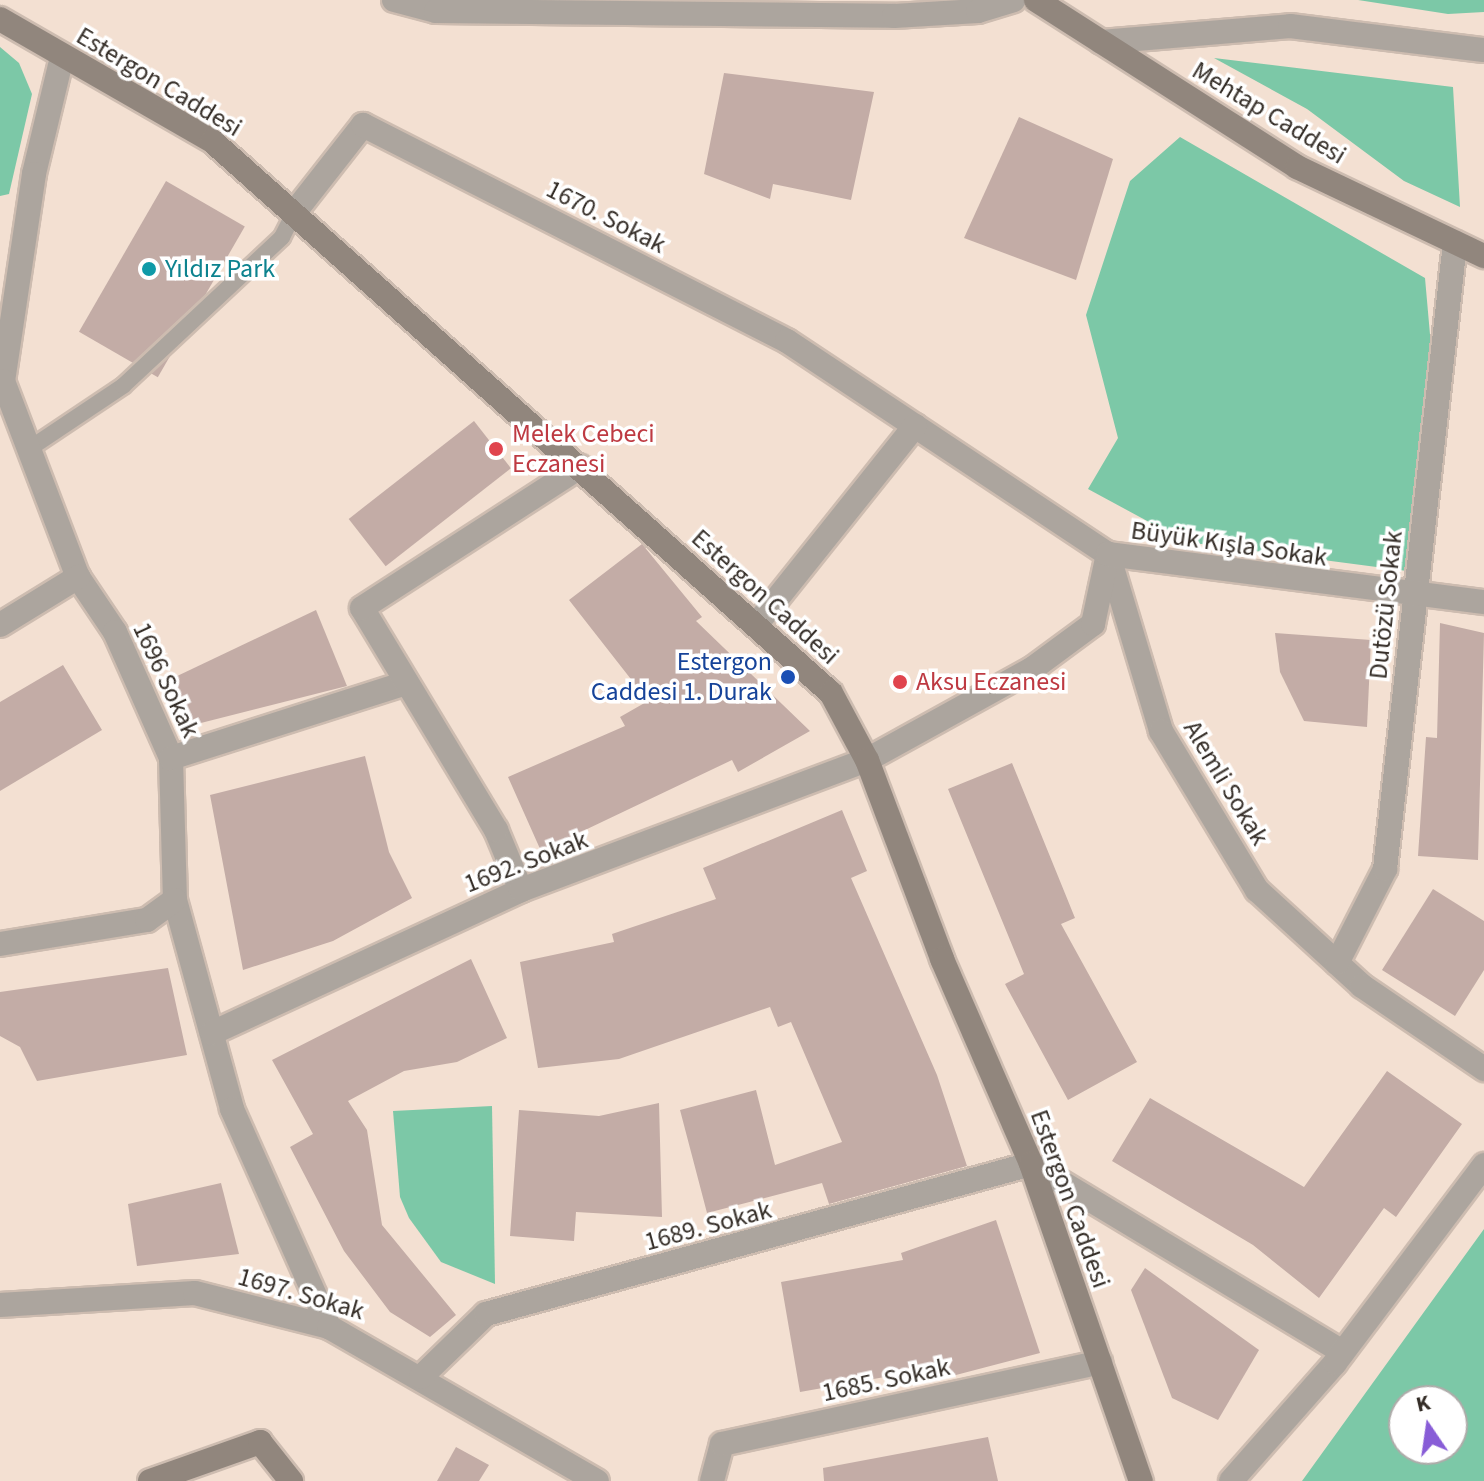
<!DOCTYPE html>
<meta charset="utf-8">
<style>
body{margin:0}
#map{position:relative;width:1484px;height:1481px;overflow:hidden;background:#f3e0d2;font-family:"Source Sans 3",sans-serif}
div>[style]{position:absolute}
.green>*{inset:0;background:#7cc8a7}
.building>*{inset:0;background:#c3aca6;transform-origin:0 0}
.roads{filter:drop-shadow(2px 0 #cdbcb0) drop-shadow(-2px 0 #cdbcb0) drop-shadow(0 2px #cdbcb0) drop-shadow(0 -2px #cdbcb0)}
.lane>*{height:16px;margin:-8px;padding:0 8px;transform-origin:8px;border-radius:8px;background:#aca59e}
.street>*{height:24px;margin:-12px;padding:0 12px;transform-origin:12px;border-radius:12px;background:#aca59e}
.secondary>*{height:24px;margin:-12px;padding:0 12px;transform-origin:12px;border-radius:12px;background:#91867d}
.dots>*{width:22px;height:22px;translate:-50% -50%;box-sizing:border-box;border:4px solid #fff;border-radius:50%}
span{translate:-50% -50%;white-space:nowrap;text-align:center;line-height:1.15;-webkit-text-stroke:7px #fff;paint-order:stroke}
.street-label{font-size:26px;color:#352e28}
.culture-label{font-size:26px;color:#0d838f}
.left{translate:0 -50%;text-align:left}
.health-label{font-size:26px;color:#be3a42}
.transit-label{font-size:26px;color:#164399}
.right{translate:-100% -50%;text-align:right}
.north{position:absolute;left:1388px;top:1385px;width:80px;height:80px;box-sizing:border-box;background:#fff;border:2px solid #aeaba9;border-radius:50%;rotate:347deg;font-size:22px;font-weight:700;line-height:32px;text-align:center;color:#352e28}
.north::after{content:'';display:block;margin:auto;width:28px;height:36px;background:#885dd7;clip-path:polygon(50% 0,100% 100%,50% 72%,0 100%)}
</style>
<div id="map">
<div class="green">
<i style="clip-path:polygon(1358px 0,1484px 0,1484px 12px,1448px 14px)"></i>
<i style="clip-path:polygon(0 47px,19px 63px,32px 94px,9px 194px,0 196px)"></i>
<i style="clip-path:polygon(1214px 58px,1453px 87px,1460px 207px,1404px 181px,1307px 109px)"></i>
<i style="clip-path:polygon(1180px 137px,1425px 278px,1435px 391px,1407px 571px,1186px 542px,1088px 489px,1118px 438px,1086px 315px,1130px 181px)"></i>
<i style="clip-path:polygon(492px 1106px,495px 1284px,441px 1262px,409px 1218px,400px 1197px,393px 1111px)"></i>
<i style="clip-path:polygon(evenodd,1484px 1229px,1484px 1481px,1302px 1481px,1416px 1323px,1484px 1229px,1404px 1401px,1452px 1401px,1452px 1449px,1404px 1449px,1404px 1401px)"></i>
</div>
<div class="building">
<i style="clip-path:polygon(724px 73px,874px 92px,851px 200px,773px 184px,770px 199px,704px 174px)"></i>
<i style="clip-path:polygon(1019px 117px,1113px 159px,1076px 280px,964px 238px)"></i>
<i style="left:166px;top:181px;width:91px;height:174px;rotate:30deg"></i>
<i style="left:474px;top:421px;width:60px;height:159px;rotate:52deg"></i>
<i style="clip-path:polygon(642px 544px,702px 617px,696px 621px,810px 731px,738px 772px,732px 760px,541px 851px,508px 777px,625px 726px,620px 717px,648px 701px,569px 600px)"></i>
<i style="clip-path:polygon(316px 610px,347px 686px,193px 725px,173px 678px)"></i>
<i style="clip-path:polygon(1440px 623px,1484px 633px,1478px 860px,1418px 856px,1426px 737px,1437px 738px)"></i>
<i style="clip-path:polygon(1275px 633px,1371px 640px,1367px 727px,1304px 721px,1280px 672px)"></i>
<i style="clip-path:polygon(63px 665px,102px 730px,0 791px,0 702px)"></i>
<i style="clip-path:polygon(365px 756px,389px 852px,412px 898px,333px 941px,243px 970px,210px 795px)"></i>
<i style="clip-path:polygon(1012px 763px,1075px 918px,1061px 924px,1137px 1062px,1068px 1100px,1005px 984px,1024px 974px,948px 789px)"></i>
<i style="clip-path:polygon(842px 810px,867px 871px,851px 878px,937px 1075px,967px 1166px,829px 1204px,822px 1183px,707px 1213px,680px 1110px,756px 1090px,775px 1165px,842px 1142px,791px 1022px,778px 1027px,770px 1007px,619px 1059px,538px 1068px,520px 962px,614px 942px,612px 934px,716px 899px,703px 868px)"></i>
<i style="clip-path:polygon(1433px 889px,1484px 921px,1484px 970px,1455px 1016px,1382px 970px)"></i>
<i style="clip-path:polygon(471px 959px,507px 1038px,457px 1062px,404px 1071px,348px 1101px,367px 1130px,382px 1225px,456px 1315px,430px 1337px,390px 1312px,344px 1251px,290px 1147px,313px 1134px,272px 1060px)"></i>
<i style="clip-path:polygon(168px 968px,187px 1055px,37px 1081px,20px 1047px,0 1036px,0 992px)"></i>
<i style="clip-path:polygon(1387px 1071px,1462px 1124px,1396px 1217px,1384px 1208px,1319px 1298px,1253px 1245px,1112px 1161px,1150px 1098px,1304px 1187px)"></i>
<i style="clip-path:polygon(659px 1103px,662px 1217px,576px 1212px,574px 1241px,510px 1236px,519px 1110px,599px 1116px)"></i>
<i style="clip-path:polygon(221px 1183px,239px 1254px,137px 1266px,128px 1204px)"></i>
<i style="clip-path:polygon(996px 1220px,1040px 1353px,933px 1381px,930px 1369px,800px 1392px,781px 1282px,903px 1260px,901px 1253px)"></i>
<i style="clip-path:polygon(1145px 1268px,1259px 1350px,1218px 1420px,1172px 1398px,1131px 1290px)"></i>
<i style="clip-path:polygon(988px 1437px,998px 1481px,824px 1481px,823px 1468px)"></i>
<i style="clip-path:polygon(456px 1447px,489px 1465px,479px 1481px,437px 1481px)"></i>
</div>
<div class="roads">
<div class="lane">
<i style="left:29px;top:449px;width:113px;rotate:-33.8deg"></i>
<i style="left:123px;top:386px;width:218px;rotate:-43.1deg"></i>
<i style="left:282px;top:237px;width:27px;rotate:-63deg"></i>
</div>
<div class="street">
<i style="left:394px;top:0;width:43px;rotate:14.7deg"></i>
<i style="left:436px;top:11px;width:458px;rotate:0.6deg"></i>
<i style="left:894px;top:16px;width:84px;rotate:-3.4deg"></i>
<i style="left:978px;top:11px;width:37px;rotate:-17deg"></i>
<i style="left:1101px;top:42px;width:190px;rotate:-4.8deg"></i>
<i style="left:1290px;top:26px;width:195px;rotate:7.1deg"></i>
<i style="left:62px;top:57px;width:120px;rotate:103.5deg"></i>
<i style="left:34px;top:174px;width:209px;rotate:98.5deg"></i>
<i style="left:3px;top:381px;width:210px;rotate:69.1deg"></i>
<i style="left:78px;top:577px;width:66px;rotate:56.1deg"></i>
<i style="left:115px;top:632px;width:138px;rotate:66deg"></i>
<i style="left:171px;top:758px;width:142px;rotate:88.4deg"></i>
<i style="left:175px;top:900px;width:217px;rotate:74.7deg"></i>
<i style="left:232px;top:1109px;width:239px;rotate:66deg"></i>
<i style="left:294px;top:213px;width:112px;rotate:-51.9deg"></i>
<i style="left:363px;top:125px;width:476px;rotate:27deg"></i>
<i style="left:787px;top:341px;width:385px;rotate:33.6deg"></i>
<i style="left:1108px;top:554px;width:185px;rotate:73.3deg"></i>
<i style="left:1161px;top:731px;width:186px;rotate:58.9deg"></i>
<i style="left:1257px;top:890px;width:142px;rotate:42.4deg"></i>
<i style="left:1362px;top:986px;width:148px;rotate:34.2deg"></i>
<i style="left:0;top:625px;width:92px;rotate:-31.6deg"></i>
<i style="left:756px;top:625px;width:255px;rotate:-51.4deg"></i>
<i style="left:171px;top:758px;width:247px;rotate:-17.7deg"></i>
<i style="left:521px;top:890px;width:65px;rotate:-112.6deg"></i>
<i style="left:496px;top:830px;width:259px;rotate:-121.1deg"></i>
<i style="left:362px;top:608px;width:260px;rotate:-32.9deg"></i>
<i style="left:0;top:944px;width:149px;rotate:-9.3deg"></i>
<i style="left:147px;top:920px;width:34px;rotate:-36deg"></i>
<i style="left:1337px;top:963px;width:106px;rotate:-62.9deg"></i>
<i style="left:1385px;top:869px;width:630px;rotate:-83.62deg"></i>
<i style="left:212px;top:1033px;width:340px;rotate:-24.8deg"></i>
<i style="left:521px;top:890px;width:370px;rotate:-20.6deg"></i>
<i style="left:867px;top:760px;width:188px;rotate:-28.9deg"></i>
<i style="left:1032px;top:669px;width:76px;rotate:-36.4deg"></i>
<i style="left:1093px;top:624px;width:72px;rotate:-77.9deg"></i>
<i style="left:1108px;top:554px;width:379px;rotate:7.3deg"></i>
<i style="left:0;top:1305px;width:195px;rotate:-3.5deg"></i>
<i style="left:195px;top:1293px;width:138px;rotate:14.2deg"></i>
<i style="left:329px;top:1327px;width:309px;rotate:29.9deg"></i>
<i style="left:421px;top:1377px;width:91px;rotate:-44.1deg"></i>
<i style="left:486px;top:1314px;width:565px;rotate:-15.39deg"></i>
<i style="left:1031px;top:1164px;width:364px;rotate:31.1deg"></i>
<i style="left:712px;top:1481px;width:38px;rotate:-75deg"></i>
<i style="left:722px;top:1444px;width:387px;rotate:-12.2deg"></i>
<i style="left:1231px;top:1481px;width:157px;rotate:-48.6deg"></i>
<i style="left:1335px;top:1363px;width:248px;rotate:-53deg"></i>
</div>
<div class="secondary">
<i style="left:1036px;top:0;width:310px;rotate:32.6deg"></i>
<i style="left:1297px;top:167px;width:207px;rotate:25.5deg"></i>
<i style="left:0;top:19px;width:245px;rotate:29.9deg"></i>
<i style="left:212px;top:141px;width:829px;rotate:41.73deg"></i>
<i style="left:831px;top:693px;width:76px;rotate:61.8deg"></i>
<i style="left:867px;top:760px;width:213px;rotate:69.3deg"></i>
<i style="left:942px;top:959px;width:223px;rotate:66.5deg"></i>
<i style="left:1031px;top:1164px;width:336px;rotate:70.9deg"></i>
<i style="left:150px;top:1481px;width:117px;rotate:-19.5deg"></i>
<i style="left:260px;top:1442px;width:50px;rotate:51.5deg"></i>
</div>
</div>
<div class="dots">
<i style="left:149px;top:269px;background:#0f9aa8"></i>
<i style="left:496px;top:449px;background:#e0444e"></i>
<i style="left:788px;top:677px;background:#1a4fb4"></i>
<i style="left:900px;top:682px;background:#e0444e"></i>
</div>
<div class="street-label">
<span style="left:159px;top:82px;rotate:31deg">Estergon Caddesi</span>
<span style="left:1269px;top:113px;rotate:31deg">Mehtap Caddesi</span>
<span style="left:606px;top:217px;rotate:27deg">1670. Sokak</span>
<span style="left:1229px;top:544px;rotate:8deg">Büyük Kışla Sokak</span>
<span style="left:765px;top:597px;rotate:42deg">Estergon Caddesi</span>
<span style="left:1386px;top:605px;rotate:-84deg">Dutözü Sokak</span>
<span style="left:166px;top:680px;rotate:65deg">1696 Sokak</span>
<span style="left:1226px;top:783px;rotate:59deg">Alemli Sokak</span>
<span style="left:526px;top:862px;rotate:-21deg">1692. Sokak</span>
<span style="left:1070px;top:1199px;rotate:70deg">Estergon Caddesi</span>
<span style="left:708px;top:1226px;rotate:-15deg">1689. Sokak</span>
<span style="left:301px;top:1294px;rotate:16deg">1697. Sokak</span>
<span style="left:886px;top:1380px;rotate:-12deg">1685. Sokak</span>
</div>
<div class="culture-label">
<span class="left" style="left:165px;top:269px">Yıldız Park</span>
</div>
<div class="health-label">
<span class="left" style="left:512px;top:449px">Melek Cebeci<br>Eczanesi</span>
<span class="left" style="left:916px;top:682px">Aksu Eczanesi</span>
</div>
<div class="transit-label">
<span class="right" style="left:772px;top:677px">Estergon<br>Caddesi 1. Durak</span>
</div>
<div class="north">K</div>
</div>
